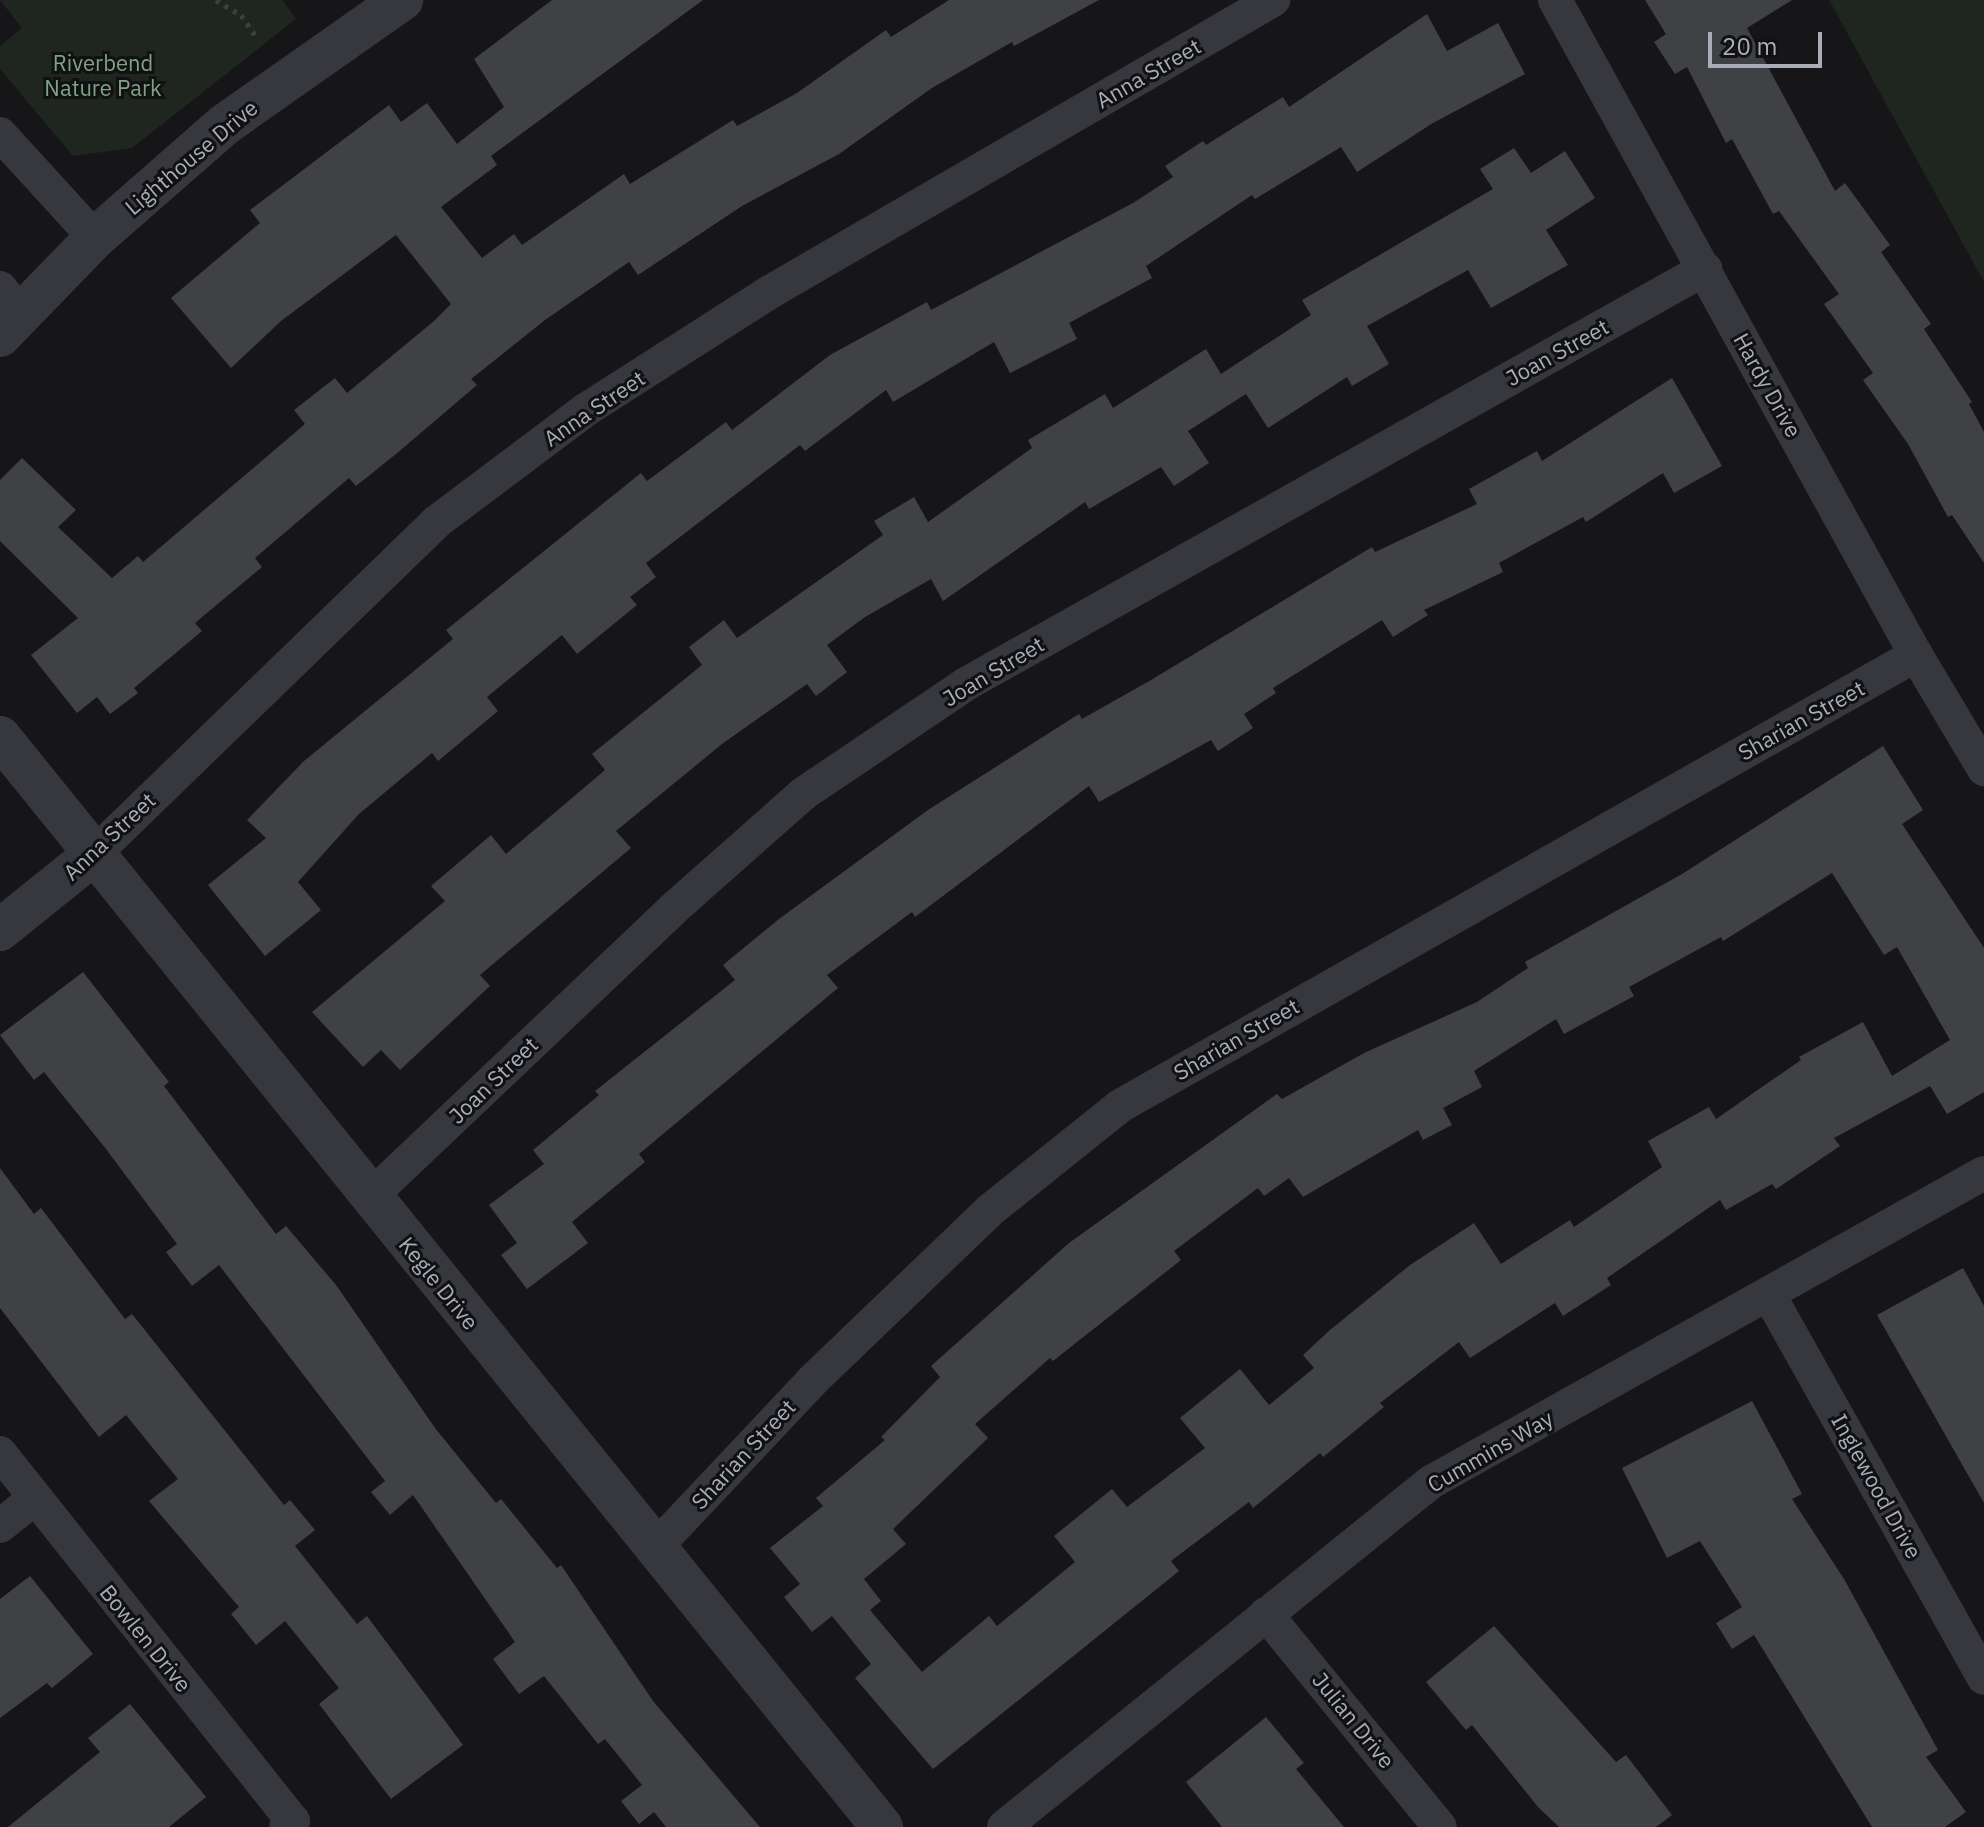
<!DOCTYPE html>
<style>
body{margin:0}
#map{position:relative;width:1984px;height:1827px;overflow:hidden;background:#161618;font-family:"IBM Plex Sans",sans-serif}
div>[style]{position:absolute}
.green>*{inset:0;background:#1e261f}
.building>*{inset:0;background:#404145}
.path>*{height:5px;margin-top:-2.5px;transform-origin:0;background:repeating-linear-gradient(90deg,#3d3f44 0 4px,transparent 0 10px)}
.minor>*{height:34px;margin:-17px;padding:0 17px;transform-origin:17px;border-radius:17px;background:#37383d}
.tertiary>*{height:42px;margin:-21px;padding:0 21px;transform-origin:21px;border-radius:21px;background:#37383d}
span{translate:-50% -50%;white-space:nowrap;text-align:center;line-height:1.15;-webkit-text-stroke:6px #111113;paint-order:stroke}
.park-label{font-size:22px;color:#7fa381}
.street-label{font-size:22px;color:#a8adb8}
.scale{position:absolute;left:1708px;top:32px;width:114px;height:36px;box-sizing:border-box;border:4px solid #a8adb8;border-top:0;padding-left:10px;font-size:24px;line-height:28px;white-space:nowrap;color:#a8adb8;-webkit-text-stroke:6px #111113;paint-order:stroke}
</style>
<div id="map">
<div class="green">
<i style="clip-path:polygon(282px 0,296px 19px,132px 148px,73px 156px,0 69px,0 46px,22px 28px,0 0)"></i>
<i style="clip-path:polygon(1829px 0,1984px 0,1984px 282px)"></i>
</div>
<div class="building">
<i style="clip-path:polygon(552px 0,703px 0,491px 156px,497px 165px,441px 207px,482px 258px,514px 234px,522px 245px,624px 174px,630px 184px,733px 120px,737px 126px,797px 93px,886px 30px,891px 37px,949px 0,1099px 0,1014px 46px,1012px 42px,932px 88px,839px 154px,742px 206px,638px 275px,629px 262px,545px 320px,471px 379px,477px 385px,396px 454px,356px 486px,349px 478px,255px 558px,262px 567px,195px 623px,202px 631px,134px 688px,138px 693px,110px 714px,97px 697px,77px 713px,31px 655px,78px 618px,0 541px,0 480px,22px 458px,76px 510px,58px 527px,112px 578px,138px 556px,143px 562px,305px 424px,294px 410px,335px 378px,347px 393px,434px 321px,451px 304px,396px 235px,281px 321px,231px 368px,171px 298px,260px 223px,250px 210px,389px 105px,401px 122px,427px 103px,457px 144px,504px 107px,474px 59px)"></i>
<i style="clip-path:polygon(1645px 0,1792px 0,1747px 28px,1835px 191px,1845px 183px,1890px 245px,1881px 252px,1931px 324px,1924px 329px,1972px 402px,1969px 404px,1984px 432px,1984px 563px,1952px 515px,1948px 517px,1908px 444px,1863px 380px,1873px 373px,1824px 304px,1839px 294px,1779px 211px,1773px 214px,1732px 139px,1726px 143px,1687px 67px,1675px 74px,1654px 42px,1666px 34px)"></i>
<i style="clip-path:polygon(1427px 14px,1447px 51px,1498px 23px,1525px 74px,1433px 123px,1357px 172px,1341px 147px,1255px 199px,1252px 195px,1146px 266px,1152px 278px,1069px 323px,1077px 339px,1010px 373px,994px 342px,893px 402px,886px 390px,805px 451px,800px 445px,646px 563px,656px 577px,630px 597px,637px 605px,577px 654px,562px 635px,487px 697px,498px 711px,438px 761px,432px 753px,359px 814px,298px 882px,321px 910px,265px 956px,208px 885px,266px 838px,247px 820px,304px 761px,453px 639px,446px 630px,641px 473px,647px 481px,726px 422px,732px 430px,830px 355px,927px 302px,931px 310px,1133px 203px,1173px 177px,1165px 166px,1203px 141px,1206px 145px,1283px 97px,1289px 107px)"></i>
<i style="clip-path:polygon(1514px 148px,1531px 173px,1565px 151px,1595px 198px,1546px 230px,1568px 265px,1491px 308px,1468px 270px,1367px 326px,1389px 364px,1352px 386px,1347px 377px,1268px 428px,1246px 394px,1188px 431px,1209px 463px,1174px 486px,1161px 467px,1089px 509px,1085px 502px,943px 601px,931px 579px,865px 617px,827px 645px,847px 672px,816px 696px,807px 684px,722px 744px,616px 831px,631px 848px,480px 975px,490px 986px,400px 1070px,381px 1050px,363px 1067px,312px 1012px,445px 901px,431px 886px,491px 835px,506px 854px,605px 770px,592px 754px,702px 665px,689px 647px,724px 620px,737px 638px,883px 535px,874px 521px,914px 497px,928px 522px,1032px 448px,1028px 440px,1105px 394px,1113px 408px,1206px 349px,1221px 374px,1311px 315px,1302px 300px,1493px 189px,1480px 169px)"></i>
<i style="clip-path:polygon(1672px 378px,1722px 466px,1674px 493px,1663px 473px,1586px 522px,1583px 517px,1499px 563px,1503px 572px,1424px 610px,1428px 615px,1393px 637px,1382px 620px,1273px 688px,1276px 693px,1244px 714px,1253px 728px,1218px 751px,1211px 740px,1099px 802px,1089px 786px,915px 917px,912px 912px,827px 975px,838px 988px,639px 1154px,645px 1162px,572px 1222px,588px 1243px,527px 1289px,501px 1255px,517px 1243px,489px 1205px,544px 1164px,533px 1150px,599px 1095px,595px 1091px,735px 980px,723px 965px,779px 919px,928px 810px,1079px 714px,1082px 719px,1151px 680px,1372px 547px,1375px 552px,1477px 504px,1469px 489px,1537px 451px,1542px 461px)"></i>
<i style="clip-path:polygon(evenodd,1883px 746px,1923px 810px,1902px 824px,1984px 948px,1984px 1092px,1947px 1114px,1930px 1086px,1834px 1138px,1840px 1146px,1776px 1189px,1772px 1184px,1726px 1210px,1720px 1200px,1607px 1278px,1611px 1285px,1563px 1316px,1555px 1303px,1470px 1358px,1459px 1342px,1380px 1403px,1384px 1407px,1323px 1457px,1320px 1453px,1253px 1508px,1249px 1502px,1171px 1561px,1179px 1571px,933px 1769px,855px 1678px,871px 1664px,832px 1616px,812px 1632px,784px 1597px,800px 1584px,770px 1548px,823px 1506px,816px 1498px,885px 1440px,881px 1437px,940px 1377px,931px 1366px,1069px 1243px,1277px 1094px,1282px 1099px,1364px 1053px,1477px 1002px,1528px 968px,1525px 962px,1682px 874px,1883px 746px,1832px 873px,1884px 955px,1897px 947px,1950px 1040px,1892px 1076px,1863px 1022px,1799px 1057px,1801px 1060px,1716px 1119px,1709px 1107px,1648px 1141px,1662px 1167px,1574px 1227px,1570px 1220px,1501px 1264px,1474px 1223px,1410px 1265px,1330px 1330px,1303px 1355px,1314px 1368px,1269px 1405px,1240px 1369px,1180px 1418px,1205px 1448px,1127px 1507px,1112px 1489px,1054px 1536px,1075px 1562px,997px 1626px,989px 1616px,922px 1672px,870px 1610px,881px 1601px,864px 1579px,906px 1544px,893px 1529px,988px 1438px,975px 1424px,1050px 1358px,1053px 1361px,1181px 1260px,1174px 1251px,1258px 1188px,1264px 1196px,1289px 1178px,1303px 1197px,1418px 1130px,1423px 1140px,1452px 1125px,1443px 1108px,1482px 1087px,1474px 1071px,1556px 1019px,1564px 1034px,1634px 996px,1629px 987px,1721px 937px,1723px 941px,1832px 873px)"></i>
<i style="clip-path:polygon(83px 972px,169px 1082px,164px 1086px,276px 1234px,286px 1226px,336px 1285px,435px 1428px,496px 1503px,501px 1499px,557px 1568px,561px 1565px,653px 1701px,760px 1827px,666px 1827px,654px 1812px,639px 1824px,621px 1801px,642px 1785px,605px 1739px,598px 1744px,544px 1676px,519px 1694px,493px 1659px,515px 1642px,413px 1495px,390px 1515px,371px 1492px,385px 1481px,219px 1265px,192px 1286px,166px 1252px,177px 1244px,106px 1149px,44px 1072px,34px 1080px,0 1035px)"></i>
<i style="clip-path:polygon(0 1168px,34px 1214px,41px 1208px,125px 1319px,132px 1314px,284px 1505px,290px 1500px,315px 1530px,295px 1546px,357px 1624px,367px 1616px,463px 1745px,391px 1799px,319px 1704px,339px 1688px,285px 1621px,256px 1645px,231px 1614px,239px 1607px,149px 1501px,178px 1479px,126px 1415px,99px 1437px,0 1308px)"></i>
<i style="clip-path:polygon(1963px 1268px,1984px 1306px,1984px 1503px,1877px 1315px)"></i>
<i style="clip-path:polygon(1752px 1401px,1802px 1494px,1792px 1499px,1844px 1579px,1938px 1750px,1926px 1757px,1966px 1812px,1945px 1827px,1872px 1827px,1754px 1635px,1732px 1649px,1716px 1623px,1742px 1607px,1700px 1541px,1667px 1558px,1622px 1468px)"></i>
<i style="clip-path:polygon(30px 1576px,93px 1654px,52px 1688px,47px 1683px,0 1718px,0 1599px)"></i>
<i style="clip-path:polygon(1494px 1626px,1616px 1762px,1626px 1755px,1672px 1815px,1656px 1827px,1559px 1827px,1538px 1807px,1472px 1725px,1466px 1730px,1426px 1682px)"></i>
<i style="clip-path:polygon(130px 1704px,206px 1797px,169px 1827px,8px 1827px,100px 1752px,88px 1738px)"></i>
<i style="clip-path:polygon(1266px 1717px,1304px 1763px,1296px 1769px,1344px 1827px,1222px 1827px,1186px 1782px)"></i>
</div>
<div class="path">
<i style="left:216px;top:0;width:29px;rotate:31deg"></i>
<i style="left:241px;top:15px;width:29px;rotate:55deg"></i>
</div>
<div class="minor">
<i style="left:1555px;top:0;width:748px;rotate:61.14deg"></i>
<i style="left:1916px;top:655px;width:133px;rotate:59.2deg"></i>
<i style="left:0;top:134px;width:141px;rotate:47.6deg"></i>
<i style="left:0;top:288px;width:33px;rotate:51deg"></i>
<i style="left:93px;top:855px;width:477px;rotate:-44.1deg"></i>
<i style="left:435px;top:523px;width:190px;rotate:-36.9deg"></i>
<i style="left:587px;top:409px;width:217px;rotate:-32.6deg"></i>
<i style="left:770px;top:292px;width:582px;rotate:-30.14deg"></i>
<i style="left:370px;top:1197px;width:417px;rotate:-43.5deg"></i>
<i style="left:672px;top:910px;width:175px;rotate:-41.5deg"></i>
<i style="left:803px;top:794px;width:197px;rotate:-34deg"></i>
<i style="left:966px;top:684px;width:848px;rotate:-29.32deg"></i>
<i style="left:1769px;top:1295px;width:439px;rotate:60.7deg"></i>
<i style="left:0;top:1453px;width:470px;rotate:51.5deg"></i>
<i style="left:293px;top:1821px;width:9px;rotate:139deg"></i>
<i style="left:0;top:1526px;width:45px;rotate:-38.7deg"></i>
<i style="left:653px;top:1550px;width:232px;rotate:-46.7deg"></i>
<i style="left:812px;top:1381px;width:245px;rotate:-43.8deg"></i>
<i style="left:989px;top:1211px;width:168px;rotate:-38.7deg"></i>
<i style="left:1120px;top:1106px;width:915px;rotate:-29.54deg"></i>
<i style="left:1266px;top:1614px;width:275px;rotate:50.8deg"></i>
<i style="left:1004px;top:1827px;width:549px;rotate:-38.94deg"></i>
<i style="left:1431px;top:1482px;width:633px;rotate:-29.2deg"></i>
</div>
<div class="tertiary">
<i style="left:0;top:336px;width:136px;rotate:-45.9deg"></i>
<i style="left:95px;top:238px;width:171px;rotate:-41.2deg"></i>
<i style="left:224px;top:125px;width:218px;rotate:-35.1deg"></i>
<i style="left:0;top:737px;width:1402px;rotate:51.02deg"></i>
<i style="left:0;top:930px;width:119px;rotate:-38.9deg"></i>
</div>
<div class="park-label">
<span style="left:103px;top:75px">Riverbend<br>Nature Park</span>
</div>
<div class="street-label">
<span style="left:1148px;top:73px;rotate:-30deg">Anna Street</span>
<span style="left:191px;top:157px;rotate:-40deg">Lighthouse Drive</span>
<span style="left:1557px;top:352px;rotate:-29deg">Joan Street</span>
<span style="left:1768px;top:385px;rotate:61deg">Hardy Drive</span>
<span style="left:594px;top:408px;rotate:-34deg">Anna Street</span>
<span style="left:993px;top:671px;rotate:-31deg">Joan Street</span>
<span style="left:1801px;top:720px;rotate:-29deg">Sharian Street</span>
<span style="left:109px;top:836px;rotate:-43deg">Anna Street</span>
<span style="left:1236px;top:1039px;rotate:-30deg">Sharian Street</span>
<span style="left:493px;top:1080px;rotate:-44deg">Joan Street</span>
<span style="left:439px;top:1283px;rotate:51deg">Kegle Drive</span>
<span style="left:1490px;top:1451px;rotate:-30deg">Cummins Way</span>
<span style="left:743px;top:1454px;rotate:-47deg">Sharian Street</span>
<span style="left:1877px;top:1486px;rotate:61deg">Inglewood Drive</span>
<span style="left:146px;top:1638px;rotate:51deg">Bowlen Drive</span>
<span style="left:1354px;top:1720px;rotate:51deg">Julian Drive</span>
</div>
<div class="scale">20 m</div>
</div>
